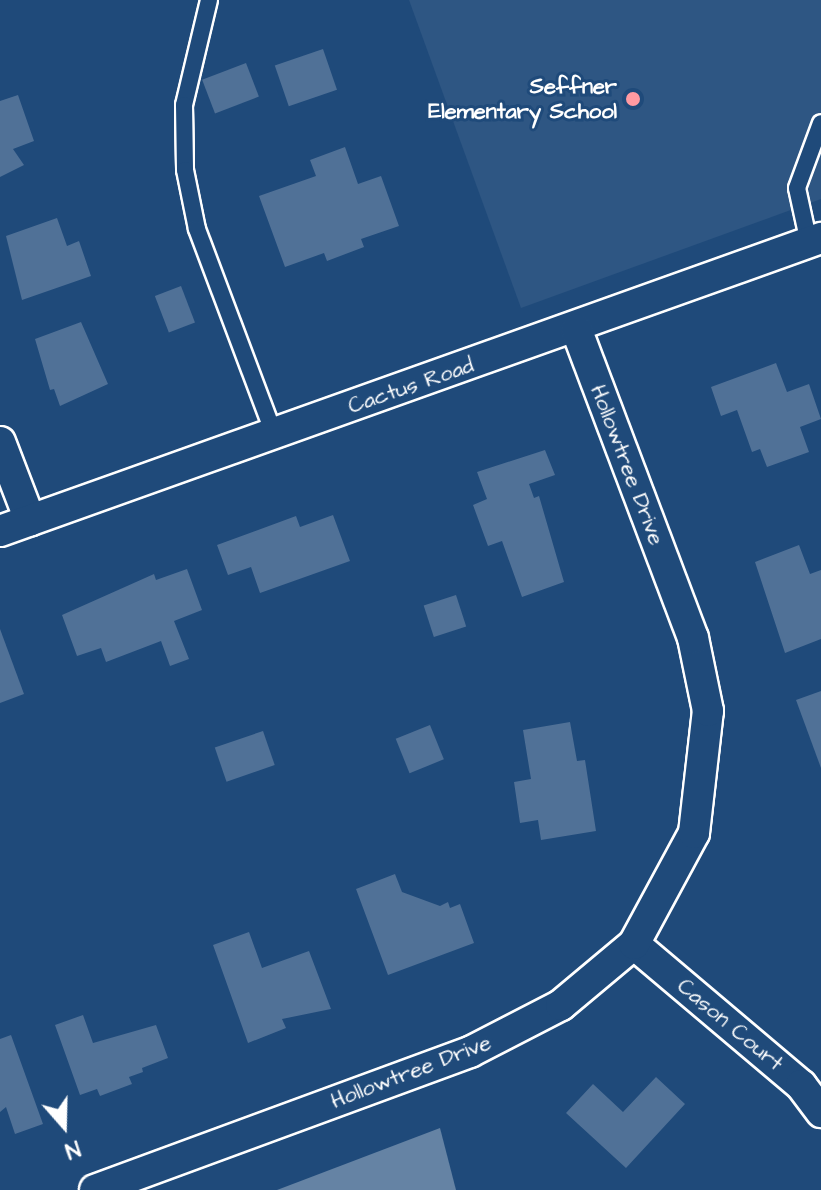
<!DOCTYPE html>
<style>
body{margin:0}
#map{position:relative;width:821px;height:1190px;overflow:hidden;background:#1f4a7a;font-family:"Architects Daughter",sans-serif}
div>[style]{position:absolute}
.built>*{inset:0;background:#2e5683}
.water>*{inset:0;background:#6583a4}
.building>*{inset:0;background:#507197;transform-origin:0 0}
.roads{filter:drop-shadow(2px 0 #fff) drop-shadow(-2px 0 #fff) drop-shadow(0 2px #fff) drop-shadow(0 -2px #fff)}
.service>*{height:16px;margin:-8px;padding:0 8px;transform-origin:8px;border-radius:8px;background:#1f4a7a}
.minor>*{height:30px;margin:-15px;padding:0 15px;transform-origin:15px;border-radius:15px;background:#1f4a7a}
.dots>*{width:22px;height:22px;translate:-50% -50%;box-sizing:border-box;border:4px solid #1f4a7a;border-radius:50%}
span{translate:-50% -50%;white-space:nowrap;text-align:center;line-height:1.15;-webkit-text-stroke:6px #1f4a7a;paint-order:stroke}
.poi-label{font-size:22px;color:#fff;font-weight:700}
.right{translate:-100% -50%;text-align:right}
.street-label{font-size:22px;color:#fff}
.north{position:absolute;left:24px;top:1086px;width:80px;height:80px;-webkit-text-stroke:6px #1f4a7a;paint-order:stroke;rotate:160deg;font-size:22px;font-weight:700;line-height:32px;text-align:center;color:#fff}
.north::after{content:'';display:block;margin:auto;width:28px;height:36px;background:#fff;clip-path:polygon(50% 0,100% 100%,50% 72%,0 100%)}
</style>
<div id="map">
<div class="built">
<i style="clip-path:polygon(409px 0,821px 0,821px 199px,521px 308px)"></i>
</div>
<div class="water">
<i style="clip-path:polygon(440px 1128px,456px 1190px,277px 1190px)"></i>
</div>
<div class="building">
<i style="left:323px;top:49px;width:43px;height:51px;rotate:71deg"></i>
<i style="left:246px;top:63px;width:36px;height:47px;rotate:69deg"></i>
<i style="clip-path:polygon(18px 95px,34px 141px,13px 149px,24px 165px,0 177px,0 101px)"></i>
<i style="clip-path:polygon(345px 147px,358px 184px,381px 176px,399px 226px,361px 239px,364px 247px,327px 261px,324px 253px,285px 267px,259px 196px,316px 176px,310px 160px)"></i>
<i style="clip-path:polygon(57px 218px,67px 246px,79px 241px,91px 276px,22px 300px,6px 236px)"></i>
<i style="left:181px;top:286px;width:39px;height:28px;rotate:69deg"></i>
<i style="clip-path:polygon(81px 322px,108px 384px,60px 406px,54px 389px,50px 390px,35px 339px)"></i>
<i style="clip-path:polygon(776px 363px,787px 392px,809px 384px,821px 419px,800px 427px,809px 452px,767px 467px,760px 449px,752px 452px,737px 410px,721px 416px,711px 387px)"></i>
<i style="clip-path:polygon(545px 450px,555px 475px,529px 484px,534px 498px,539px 496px,564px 582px,522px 597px,502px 541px,488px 546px,473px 505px,487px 499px,477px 472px)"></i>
<i style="clip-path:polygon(333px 515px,350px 561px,260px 593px,251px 567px,228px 575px,217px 545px,296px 516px,300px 527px)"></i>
<i style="clip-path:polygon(799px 545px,810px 574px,821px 570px,821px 639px,785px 653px,755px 562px)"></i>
<i style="clip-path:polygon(187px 569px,202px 610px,174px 621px,189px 659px,170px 666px,161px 641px,106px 662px,101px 648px,77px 656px,62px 615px,154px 574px,156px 580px)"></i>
<i style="left:456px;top:595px;width:33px;height:34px;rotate:72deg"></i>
<i style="clip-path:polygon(0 629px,24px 694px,0 703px)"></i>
<i style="clip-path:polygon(821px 691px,821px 768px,796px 700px)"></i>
<i style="clip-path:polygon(570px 722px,577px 761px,585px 760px,596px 831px,541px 840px,538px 820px,520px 823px,514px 782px,531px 779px,523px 730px)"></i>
<i style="left:430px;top:725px;width:37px;height:37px;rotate:68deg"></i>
<i style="left:263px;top:731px;width:36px;height:51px;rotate:71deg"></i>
<i style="clip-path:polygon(395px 874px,402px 892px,440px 906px,448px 902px,450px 908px,460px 904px,474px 943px,388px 975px,356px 889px)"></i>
<i style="clip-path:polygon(249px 932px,262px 968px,309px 951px,331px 1009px,282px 1019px,286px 1028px,248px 1043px,213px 945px)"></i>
<i style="clip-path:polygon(83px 1015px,93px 1043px,156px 1025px,168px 1058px,142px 1068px,143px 1072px,129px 1077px,132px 1084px,100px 1096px,97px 1089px,80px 1095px,55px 1025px)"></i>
<i style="clip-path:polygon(11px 1035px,43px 1124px,15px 1134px,6px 1107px,0 1112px,0 1039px)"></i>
<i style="clip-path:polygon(656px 1077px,685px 1104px,626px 1168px,566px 1113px,593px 1084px,623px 1112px)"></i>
</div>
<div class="roads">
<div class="service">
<i style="left:209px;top:0;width:108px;rotate:103.4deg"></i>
<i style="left:184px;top:105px;width:65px;rotate:89.1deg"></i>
<i style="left:185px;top:170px;width:60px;rotate:78.5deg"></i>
<i style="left:197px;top:229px;width:219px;rotate:69.4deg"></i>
<i style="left:809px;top:243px;width:56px;rotate:-102.3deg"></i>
<i style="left:797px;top:188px;width:69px;rotate:-69.7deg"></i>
</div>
<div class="minor">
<i style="left:0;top:442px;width:84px;rotate:69deg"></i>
<i style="left:0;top:531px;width:872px;rotate:-19.64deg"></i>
<i style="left:634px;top:944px;width:219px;rotate:40.2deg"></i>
<i style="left:801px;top:1085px;width:34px;rotate:53deg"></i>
<i style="left:95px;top:1190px;width:400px;rotate:-20.2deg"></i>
<i style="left:470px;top:1052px;width:102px;rotate:-27.3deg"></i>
<i style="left:561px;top:1005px;width:95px;rotate:-39.9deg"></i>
<i style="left:634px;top:944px;width:126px;rotate:-61.6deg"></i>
<i style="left:694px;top:833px;width:123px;rotate:-83.5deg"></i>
<i style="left:708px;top:711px;width:75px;rotate:-101.6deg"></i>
<i style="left:693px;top:638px;width:330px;rotate:-110.7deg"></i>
</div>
</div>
<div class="dots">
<i style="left:633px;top:99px;background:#ff9aa2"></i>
</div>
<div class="poi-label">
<span class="right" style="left:617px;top:99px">Seffner<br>Elementary School</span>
</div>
<div class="street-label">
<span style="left:411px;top:386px;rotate:-19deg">Cactus Road</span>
<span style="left:627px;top:465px;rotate:69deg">Hollowtree Drive</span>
<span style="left:730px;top:1025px;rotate:40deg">Cason Court</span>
<span style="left:411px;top:1072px;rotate:-21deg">Hollowtree Drive</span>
</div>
<div class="north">N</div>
</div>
